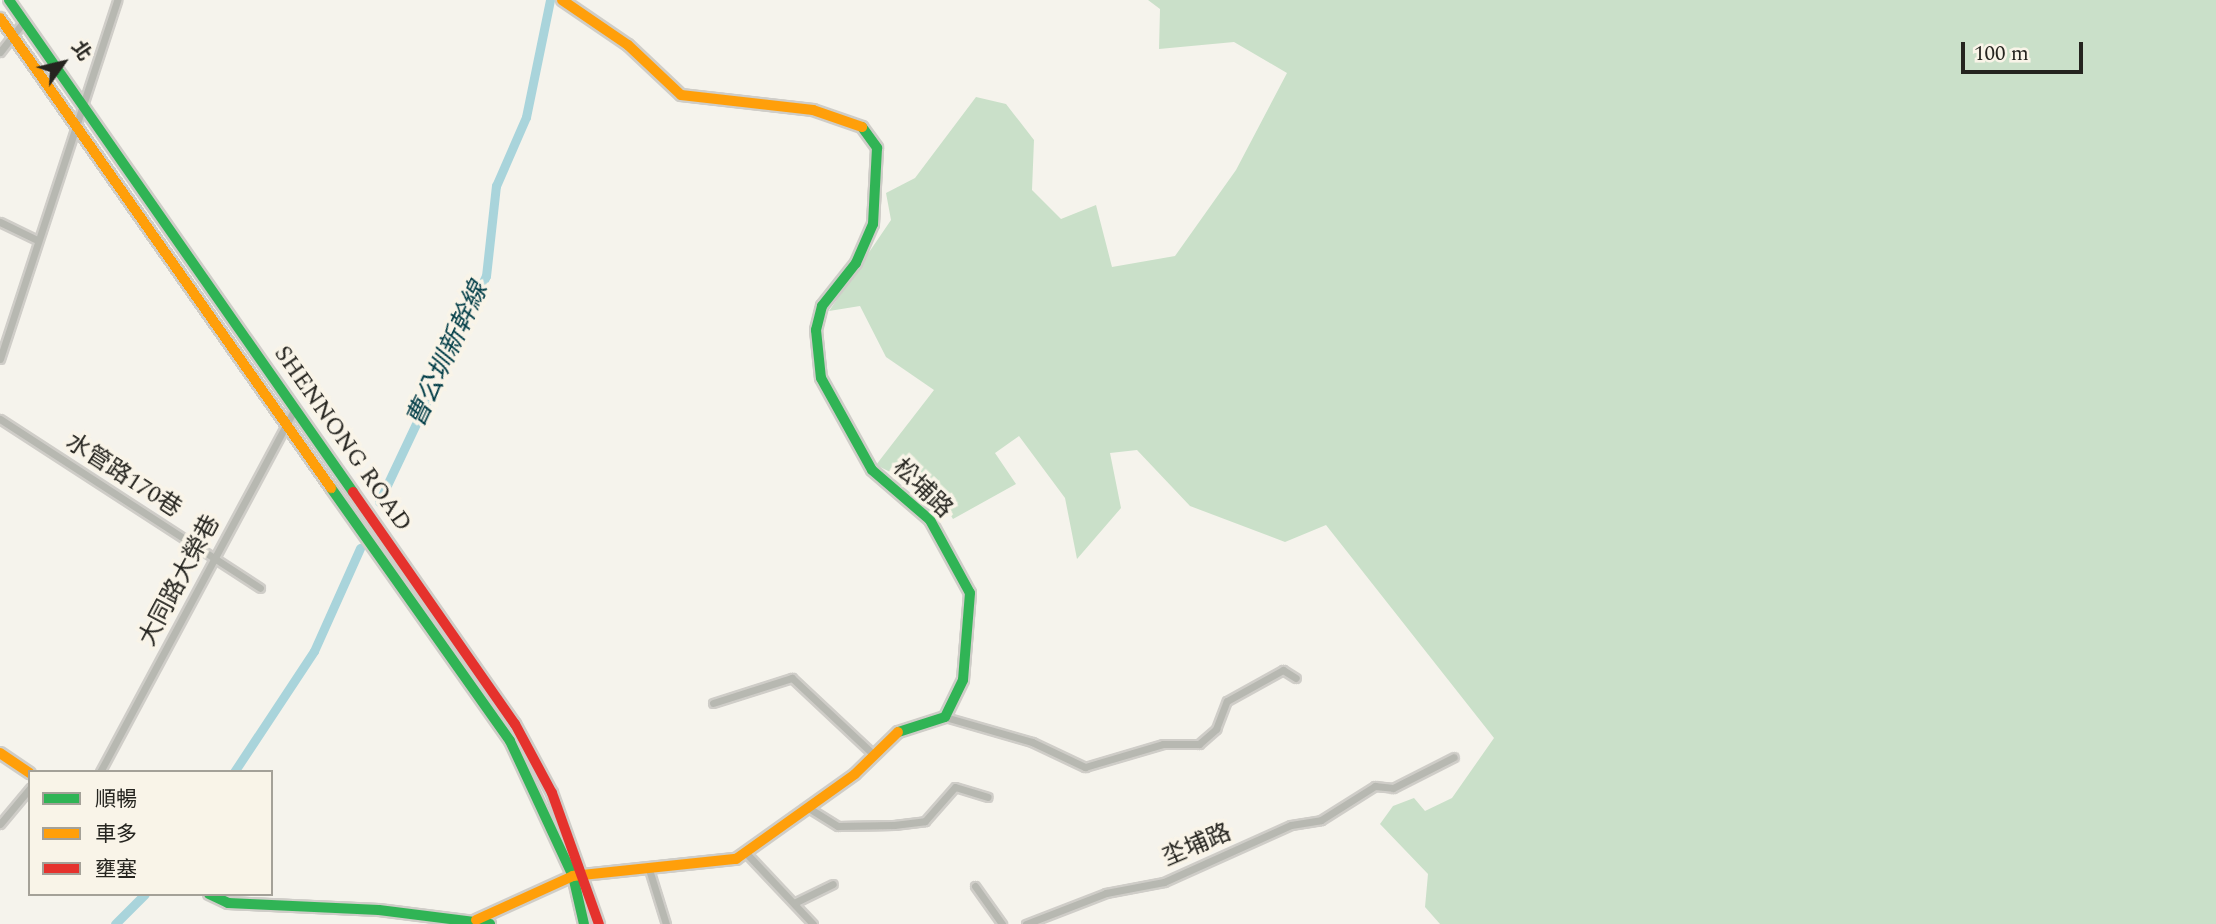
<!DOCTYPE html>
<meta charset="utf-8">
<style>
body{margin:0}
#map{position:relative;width:2216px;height:924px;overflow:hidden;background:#f5f3ec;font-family:Spectral,"Noto Sans TC",serif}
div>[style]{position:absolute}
.forest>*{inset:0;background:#cae0c9}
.canal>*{height:9px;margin:-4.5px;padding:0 4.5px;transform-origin:4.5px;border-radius:4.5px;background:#a9d4db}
.roads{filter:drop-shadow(2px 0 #cfcdc8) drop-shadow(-2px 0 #cfcdc8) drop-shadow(0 2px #cfcdc8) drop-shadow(0 -2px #cfcdc8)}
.street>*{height:7px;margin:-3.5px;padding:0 3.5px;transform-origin:3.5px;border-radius:3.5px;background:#b7b8b1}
.fast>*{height:10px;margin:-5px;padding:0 5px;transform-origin:5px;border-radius:5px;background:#30b455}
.slow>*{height:10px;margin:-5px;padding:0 5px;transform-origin:5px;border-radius:5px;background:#ff9f0a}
.jam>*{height:10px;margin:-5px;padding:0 5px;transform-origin:5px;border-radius:5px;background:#e5322d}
span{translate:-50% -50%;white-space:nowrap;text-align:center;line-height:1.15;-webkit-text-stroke:7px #f9f4e8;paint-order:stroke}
.street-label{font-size:24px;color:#25241f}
.water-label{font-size:26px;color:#013d47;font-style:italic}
.legend{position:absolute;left:28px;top:770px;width:245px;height:126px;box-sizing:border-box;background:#f9f4e8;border:2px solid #a4a198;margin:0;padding:9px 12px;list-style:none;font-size:21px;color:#25241f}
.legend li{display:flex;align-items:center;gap:14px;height:35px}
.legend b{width:35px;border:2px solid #a4a198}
.north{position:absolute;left:28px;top:28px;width:70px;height:70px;-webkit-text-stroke:5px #f9f4e8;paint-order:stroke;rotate:56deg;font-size:19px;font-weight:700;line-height:28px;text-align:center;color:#25241f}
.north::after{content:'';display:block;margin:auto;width:24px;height:32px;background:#25241f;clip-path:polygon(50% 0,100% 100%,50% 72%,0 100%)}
.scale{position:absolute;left:1961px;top:42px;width:122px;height:32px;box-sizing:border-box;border:4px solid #25241f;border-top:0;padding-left:9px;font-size:21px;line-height:24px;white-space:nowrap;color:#25241f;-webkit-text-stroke:5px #f9f4e8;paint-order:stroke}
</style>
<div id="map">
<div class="forest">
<i style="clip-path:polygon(1148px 0,2216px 0,2216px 924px,1440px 924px,1425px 907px,1428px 874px,1380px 824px,1393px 806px,1414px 798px,1425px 811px,1452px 798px,1494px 738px,1326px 525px,1285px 542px,1190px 506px,1137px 450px,1110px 453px,1121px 508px,1077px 559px,1065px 498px,1019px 436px,995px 453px,1016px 484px,953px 519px,939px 496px,876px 465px,934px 390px,886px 357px,860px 306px,829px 311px,891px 220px,886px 193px,915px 178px,976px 97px,1006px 104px,1034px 140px,1032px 190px,1061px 219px,1096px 205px,1112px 267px,1175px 256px,1236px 170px,1287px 73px,1234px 42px,1159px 49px,1160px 9px)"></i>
</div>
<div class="canal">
<i style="left:379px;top:502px;width:250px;rotate:-64.7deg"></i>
<i style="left:486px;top:276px;width:91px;rotate:-83.7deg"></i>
<i style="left:496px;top:186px;width:75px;rotate:-66.5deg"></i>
<i style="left:526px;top:117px;width:119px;rotate:-78.4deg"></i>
<i style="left:234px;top:772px;width:145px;rotate:-56.5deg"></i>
<i style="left:314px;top:651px;width:113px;rotate:-65.9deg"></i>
<i style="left:115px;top:924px;width:42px;rotate:-45deg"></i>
</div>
<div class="roads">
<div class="street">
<i style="left:0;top:52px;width:39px;rotate:-52deg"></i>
<i style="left:0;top:222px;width:41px;rotate:25.9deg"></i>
<i style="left:0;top:359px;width:378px;rotate:-71.9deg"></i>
<i style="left:0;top:419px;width:310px;rotate:33deg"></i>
<i style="left:713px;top:703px;width:83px;rotate:-17.6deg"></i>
<i style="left:792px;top:678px;width:112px;rotate:43.2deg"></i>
<i style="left:945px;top:717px;width:91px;rotate:16deg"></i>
<i style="left:1032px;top:742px;width:59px;rotate:25.3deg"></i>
<i style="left:1085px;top:767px;width:81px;rotate:-16.4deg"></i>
<i style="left:1163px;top:744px;width:36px"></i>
<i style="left:1199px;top:744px;width:23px;rotate:-41deg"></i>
<i style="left:1216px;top:729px;width:30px;rotate:-69deg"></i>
<i style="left:1227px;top:701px;width:64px;rotate:-29deg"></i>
<i style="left:1283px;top:670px;width:15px;rotate:32deg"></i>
<i style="left:100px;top:772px;width:412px;rotate:-61.8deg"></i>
<i style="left:807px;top:807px;width:36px;rotate:32deg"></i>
<i style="left:838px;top:826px;width:56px;rotate:-1deg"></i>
<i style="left:894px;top:825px;width:31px;rotate:-7deg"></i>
<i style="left:925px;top:821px;width:45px;rotate:-48.6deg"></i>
<i style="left:955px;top:787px;width:34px;rotate:17deg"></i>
<i style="left:0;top:824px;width:47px;rotate:-50.2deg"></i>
<i style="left:747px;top:854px;width:96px;rotate:46.7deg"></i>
<i style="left:648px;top:866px;width:61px;rotate:72.8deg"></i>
<i style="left:975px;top:886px;width:47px;rotate:54.6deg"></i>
<i style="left:794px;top:903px;width:43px;rotate:-26deg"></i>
<i style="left:1026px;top:924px;width:86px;rotate:-21.2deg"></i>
<i style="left:1106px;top:893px;width:59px;rotate:-10.7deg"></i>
<i style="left:1164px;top:882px;width:139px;rotate:-24.2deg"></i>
<i style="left:1291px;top:825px;width:30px;rotate:-9deg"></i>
<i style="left:1321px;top:820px;width:64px;rotate:-32.2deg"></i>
<i style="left:1375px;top:786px;width:18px;rotate:6deg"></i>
<i style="left:1393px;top:788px;width:68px;rotate:-26.9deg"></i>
</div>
<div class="fast">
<i style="left:9px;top:0;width:600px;rotate:55.04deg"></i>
<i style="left:862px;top:127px;width:26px;rotate:54deg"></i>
<i style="left:877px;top:148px;width:76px;rotate:93deg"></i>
<i style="left:873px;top:224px;width:43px;rotate:113.6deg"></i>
<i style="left:856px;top:263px;width:55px;rotate:128.3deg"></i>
<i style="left:822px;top:306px;width:25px;rotate:104deg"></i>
<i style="left:816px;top:330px;width:48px;rotate:84.1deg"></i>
<i style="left:821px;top:378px;width:105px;rotate:61deg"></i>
<i style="left:872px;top:470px;width:77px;rotate:40.8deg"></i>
<i style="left:930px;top:520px;width:83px;rotate:61.3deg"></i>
<i style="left:970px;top:593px;width:87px;rotate:94.6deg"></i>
<i style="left:963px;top:680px;width:41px;rotate:115.9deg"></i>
<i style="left:945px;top:717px;width:49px;rotate:162.3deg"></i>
<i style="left:331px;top:488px;width:310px;rotate:54.7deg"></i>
<i style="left:510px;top:741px;width:149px;rotate:65deg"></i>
<i style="left:573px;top:876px;width:49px;rotate:77.1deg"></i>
<i style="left:209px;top:894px;width:21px;rotate:25deg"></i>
<i style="left:228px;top:903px;width:151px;rotate:2.7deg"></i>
<i style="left:379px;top:910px;width:112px;rotate:7.2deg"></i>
</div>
<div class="slow">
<i style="left:562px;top:0;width:80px;rotate:34.3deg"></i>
<i style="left:628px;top:45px;width:73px;rotate:43.3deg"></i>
<i style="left:681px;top:95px;width:133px;rotate:6.5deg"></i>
<i style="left:813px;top:110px;width:52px;rotate:19.1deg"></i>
<i style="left:0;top:18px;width:575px;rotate:54.84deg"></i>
<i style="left:0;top:753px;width:36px;rotate:34deg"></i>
<i style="left:476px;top:920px;width:107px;rotate:-24.4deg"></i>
<i style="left:573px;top:876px;width:164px;rotate:-6deg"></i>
<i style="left:736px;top:859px;width:146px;rotate:-35.5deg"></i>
<i style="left:855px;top:774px;width:60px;rotate:-44.3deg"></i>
</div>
<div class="jam">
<i style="left:353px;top:492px;width:283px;rotate:55.1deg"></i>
<i style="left:515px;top:724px;width:78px;rotate:61.8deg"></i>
<i style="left:552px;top:793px;width:139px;rotate:70.3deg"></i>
</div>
</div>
<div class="street-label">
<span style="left:342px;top:439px;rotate:55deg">SHENNONG ROAD</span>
<span style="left:123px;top:476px;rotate:33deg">水管路170巷</span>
<span style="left:922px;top:489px;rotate:44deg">松埔路</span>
<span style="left:180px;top:581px;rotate:-62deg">大同路大榮巷</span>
<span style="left:1197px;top:846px;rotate:-23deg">坔埔路</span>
</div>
<div class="water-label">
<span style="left:448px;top:355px;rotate:-65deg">曹公圳新幹線</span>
</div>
<ul class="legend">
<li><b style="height:9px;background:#30b455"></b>順暢</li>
<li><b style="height:9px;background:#ff9f0a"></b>車多</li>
<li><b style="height:9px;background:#e5322d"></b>壅塞</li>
</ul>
<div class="north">北</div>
<div class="scale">100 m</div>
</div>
